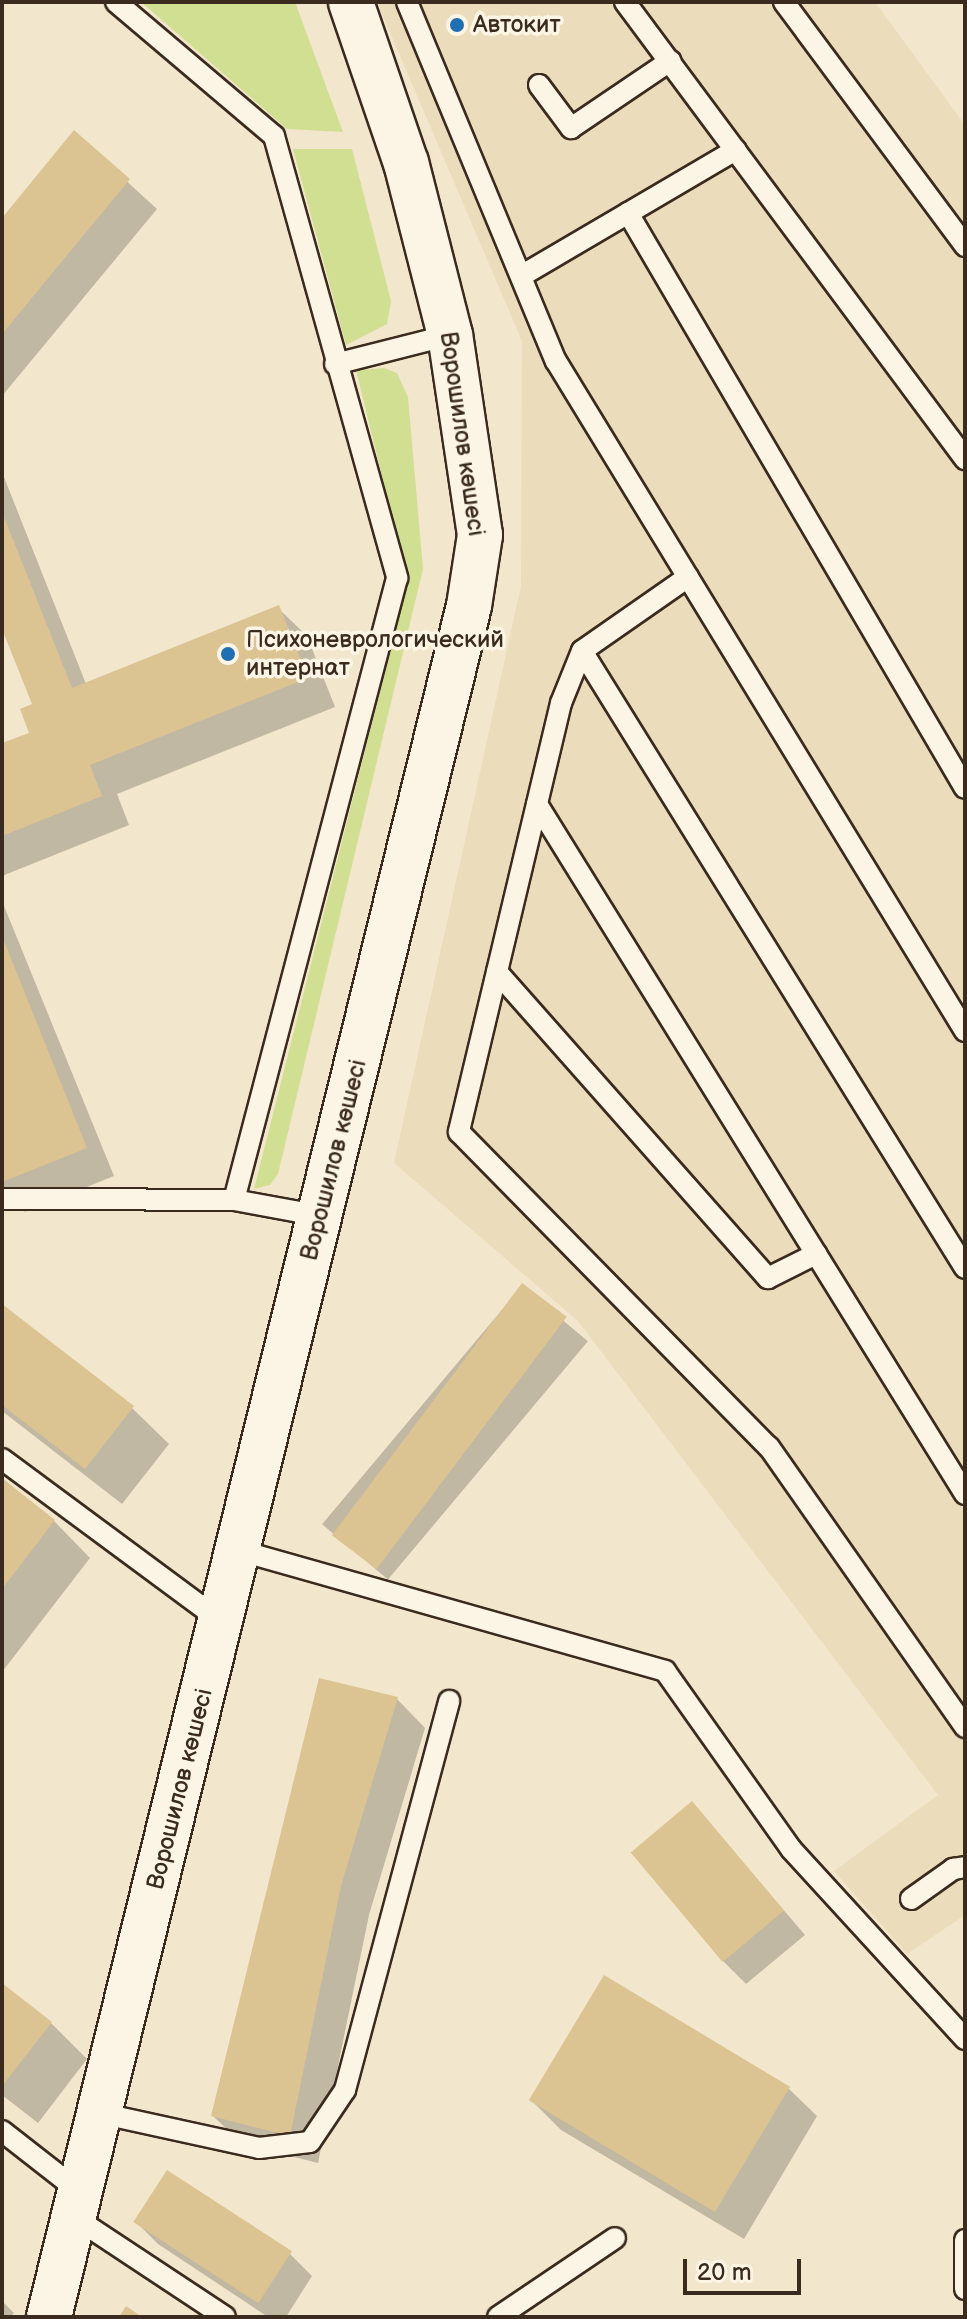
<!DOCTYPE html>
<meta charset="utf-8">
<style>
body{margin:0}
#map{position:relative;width:967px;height:2319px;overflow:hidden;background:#f2e6cc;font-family:"Balsamiq Sans",sans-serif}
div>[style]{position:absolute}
.built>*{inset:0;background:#ebdcbb}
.green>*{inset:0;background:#d1df92}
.shadow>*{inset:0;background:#0003;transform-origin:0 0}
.building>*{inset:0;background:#dcc392;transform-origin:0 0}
.roads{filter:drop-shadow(2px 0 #3b2a1e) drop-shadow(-2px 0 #3b2a1e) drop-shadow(0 2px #3b2a1e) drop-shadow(0 -2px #3b2a1e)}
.lane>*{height:20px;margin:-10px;padding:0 10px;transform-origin:10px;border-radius:10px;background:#fcf5e5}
.secondary>*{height:44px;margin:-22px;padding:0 22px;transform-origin:22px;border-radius:22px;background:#fcf5e5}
.dots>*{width:22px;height:22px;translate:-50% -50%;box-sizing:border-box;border:4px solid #fcf5e5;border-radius:50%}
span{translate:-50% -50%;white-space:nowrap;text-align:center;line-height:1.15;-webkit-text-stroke:7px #fcf5e5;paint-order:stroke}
.poi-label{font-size:24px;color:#3b2a1e}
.left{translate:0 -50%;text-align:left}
.street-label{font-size:24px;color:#3b2a1e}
.frame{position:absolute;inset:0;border:4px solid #3b2a1e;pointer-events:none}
.scale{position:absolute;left:683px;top:2259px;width:118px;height:36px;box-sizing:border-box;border:4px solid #3b2a1e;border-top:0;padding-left:10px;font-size:24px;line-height:28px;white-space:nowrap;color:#3b2a1e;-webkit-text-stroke:6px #fcf5e5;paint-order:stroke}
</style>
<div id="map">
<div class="built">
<i style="clip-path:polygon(377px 2px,875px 2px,965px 125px,965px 1915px,907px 1954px,834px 1871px,938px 1795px,578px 1321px,394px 1163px,521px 586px,522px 341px)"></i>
</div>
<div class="green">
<i style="clip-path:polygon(141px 2px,295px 2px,343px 132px,287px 129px)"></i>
<i style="clip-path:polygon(293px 149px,352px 149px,391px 301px,387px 324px,346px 345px)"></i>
<i style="clip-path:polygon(384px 368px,397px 373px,408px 397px,423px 569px,278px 1174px,270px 1185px,254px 1189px,408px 581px,356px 370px)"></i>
</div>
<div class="shadow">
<i style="clip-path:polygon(74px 133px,157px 209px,2px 396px,2px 222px)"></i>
<i style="clip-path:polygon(2px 472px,86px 684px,278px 608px,307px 636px,335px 707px,117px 794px,129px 825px,2px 876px,2px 745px,31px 734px,34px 705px,2px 623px)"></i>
<i style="clip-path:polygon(2px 901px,114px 1176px,25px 1212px,2px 1189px)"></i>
<i style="left:522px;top:1286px;width:86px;height:311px;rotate:40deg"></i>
<i style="clip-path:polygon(2px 1307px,132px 1408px,169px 1444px,122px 1504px,2px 1411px)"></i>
<i style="clip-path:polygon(2px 1481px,54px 1521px,90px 1558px,2px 1672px)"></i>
<i style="clip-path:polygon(397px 1699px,425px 1728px,369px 1915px,318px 2163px,242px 2144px,213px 2116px)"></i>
<i style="clip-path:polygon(692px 1803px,805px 1935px,746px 1984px,723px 1961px)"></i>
<i style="clip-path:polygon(2px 1985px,51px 2023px,87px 2059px,38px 2123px,2px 2095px)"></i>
<i style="clip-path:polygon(788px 2088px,817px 2116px,744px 2239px,561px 2130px,532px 2101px)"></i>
<i style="clip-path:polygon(136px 2222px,290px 2254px,312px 2276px,286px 2317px,268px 2317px,158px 2244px)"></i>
<i style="clip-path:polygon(2px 2301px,14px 2313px,10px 2317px,2px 2317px)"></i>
</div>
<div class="building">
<i style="clip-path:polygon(74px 130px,130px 179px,2px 334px,2px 218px)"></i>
<i style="clip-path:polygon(2px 512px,72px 688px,279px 605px,308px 678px,90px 765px,102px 796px,2px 836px,2px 743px,29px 733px,20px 709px,32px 704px,2px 629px)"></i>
<i style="clip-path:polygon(2px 936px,87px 1148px,2px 1182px)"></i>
<i style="left:522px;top:1283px;width:56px;height:316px;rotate:37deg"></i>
<i style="clip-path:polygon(2px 1304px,134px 1406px,85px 1469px,2px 1405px)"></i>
<i style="clip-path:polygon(2px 1478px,55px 1520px,2px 1589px)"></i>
<i style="clip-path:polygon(319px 1678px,398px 1697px,341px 1886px,290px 2136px,211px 2116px)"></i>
<i style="left:692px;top:1801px;width:143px;height:80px;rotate:50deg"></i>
<i style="left:604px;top:1975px;width:217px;height:146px;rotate:31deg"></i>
<i style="clip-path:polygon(2px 1983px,52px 2022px,2px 2086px)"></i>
<i style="left:167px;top:2170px;width:149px;height:62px;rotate:33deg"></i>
<i style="clip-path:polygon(126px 2306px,142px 2317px,119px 2317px)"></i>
</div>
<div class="roads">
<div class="lane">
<i style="left:116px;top:2px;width:207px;rotate:40.3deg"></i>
<i style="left:274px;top:136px;width:459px;rotate:74.4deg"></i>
<i style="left:397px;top:578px;width:643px;rotate:104.68deg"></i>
<i style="left:234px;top:1200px;width:88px;rotate:10.4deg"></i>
<i style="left:407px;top:2px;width:389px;rotate:67.5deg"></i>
<i style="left:556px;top:361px;width:785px;rotate:58.6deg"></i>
<i style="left:625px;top:2px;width:570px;rotate:53.35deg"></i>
<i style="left:784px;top:2px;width:304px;rotate:53.4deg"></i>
<i style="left:539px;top:85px;width:54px;rotate:53.3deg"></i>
<i style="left:571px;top:128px;width:120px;rotate:-34.1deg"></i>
<i style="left:628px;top:213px;width:666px;rotate:59.63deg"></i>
<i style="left:521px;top:276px;width:249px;rotate:-30.4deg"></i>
<i style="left:335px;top:364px;width:119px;rotate:-14.2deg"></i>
<i style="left:688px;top:577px;width:129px;rotate:145.1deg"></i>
<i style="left:582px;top:651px;width:56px;rotate:112deg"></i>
<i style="left:561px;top:703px;width:441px;rotate:103.4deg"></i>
<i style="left:459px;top:1132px;width:442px;rotate:45.5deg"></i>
<i style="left:769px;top:1447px;width:342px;rotate:55deg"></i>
<i style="left:582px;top:651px;width:726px;rotate:58.17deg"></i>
<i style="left:537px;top:804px;width:812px;rotate:58.19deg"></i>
<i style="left:497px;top:972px;width:409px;rotate:48.5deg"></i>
<i style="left:768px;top:1278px;width:54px;rotate:-26.6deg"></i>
<i style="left:2px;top:1199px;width:232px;rotate:0.2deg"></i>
<i style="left:2px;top:1459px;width:272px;rotate:36.5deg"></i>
<i style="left:238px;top:1550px;width:444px;rotate:15.8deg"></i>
<i style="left:665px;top:1671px;width:218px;rotate:54.7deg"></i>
<i style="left:791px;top:1849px;width:258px;rotate:47.5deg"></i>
<i style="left:911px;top:1899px;width:52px;rotate:-35.5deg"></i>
<i style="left:953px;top:1869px;width:12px;rotate:-9deg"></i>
<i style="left:99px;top:2113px;width:164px;rotate:12.3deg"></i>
<i style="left:259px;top:2148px;width:51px;rotate:-6.7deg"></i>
<i style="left:310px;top:2142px;width:63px;rotate:-56.1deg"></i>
<i style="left:345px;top:2090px;width:403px;rotate:-75deg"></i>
<i style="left:2px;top:2131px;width:99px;rotate:38deg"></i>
<i style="left:74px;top:2217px;width:181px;rotate:33.5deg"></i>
<i style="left:965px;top:2240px;width:49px;rotate:90deg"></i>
<i style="left:498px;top:2317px;width:141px;rotate:-34deg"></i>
</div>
<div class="secondary">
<i style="left:49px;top:2317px;width:1762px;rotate:-76.21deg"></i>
<i style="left:469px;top:606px;width:72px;rotate:-81.2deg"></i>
<i style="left:480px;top:535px;width:202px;rotate:-98.5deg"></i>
<i style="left:450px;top:335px;width:178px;rotate:-104.3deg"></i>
<i style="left:406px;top:163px;width:170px;rotate:-108.9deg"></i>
</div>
</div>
<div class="dots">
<i style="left:457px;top:25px;background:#1f6fb2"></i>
<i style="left:228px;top:654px;background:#1f6fb2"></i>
</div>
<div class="poi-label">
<span class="left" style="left:473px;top:25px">Автокит</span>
<span class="left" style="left:246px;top:654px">Психоневрологический<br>интернат</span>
</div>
<div class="street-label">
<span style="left:462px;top:434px;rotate:82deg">Ворошилов көшесі</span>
<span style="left:334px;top:1160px;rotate:-76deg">Ворошилов көшесі</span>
<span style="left:180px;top:1789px;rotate:-76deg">Ворошилов көшесі</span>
</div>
<div class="frame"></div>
<div class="scale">20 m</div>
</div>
